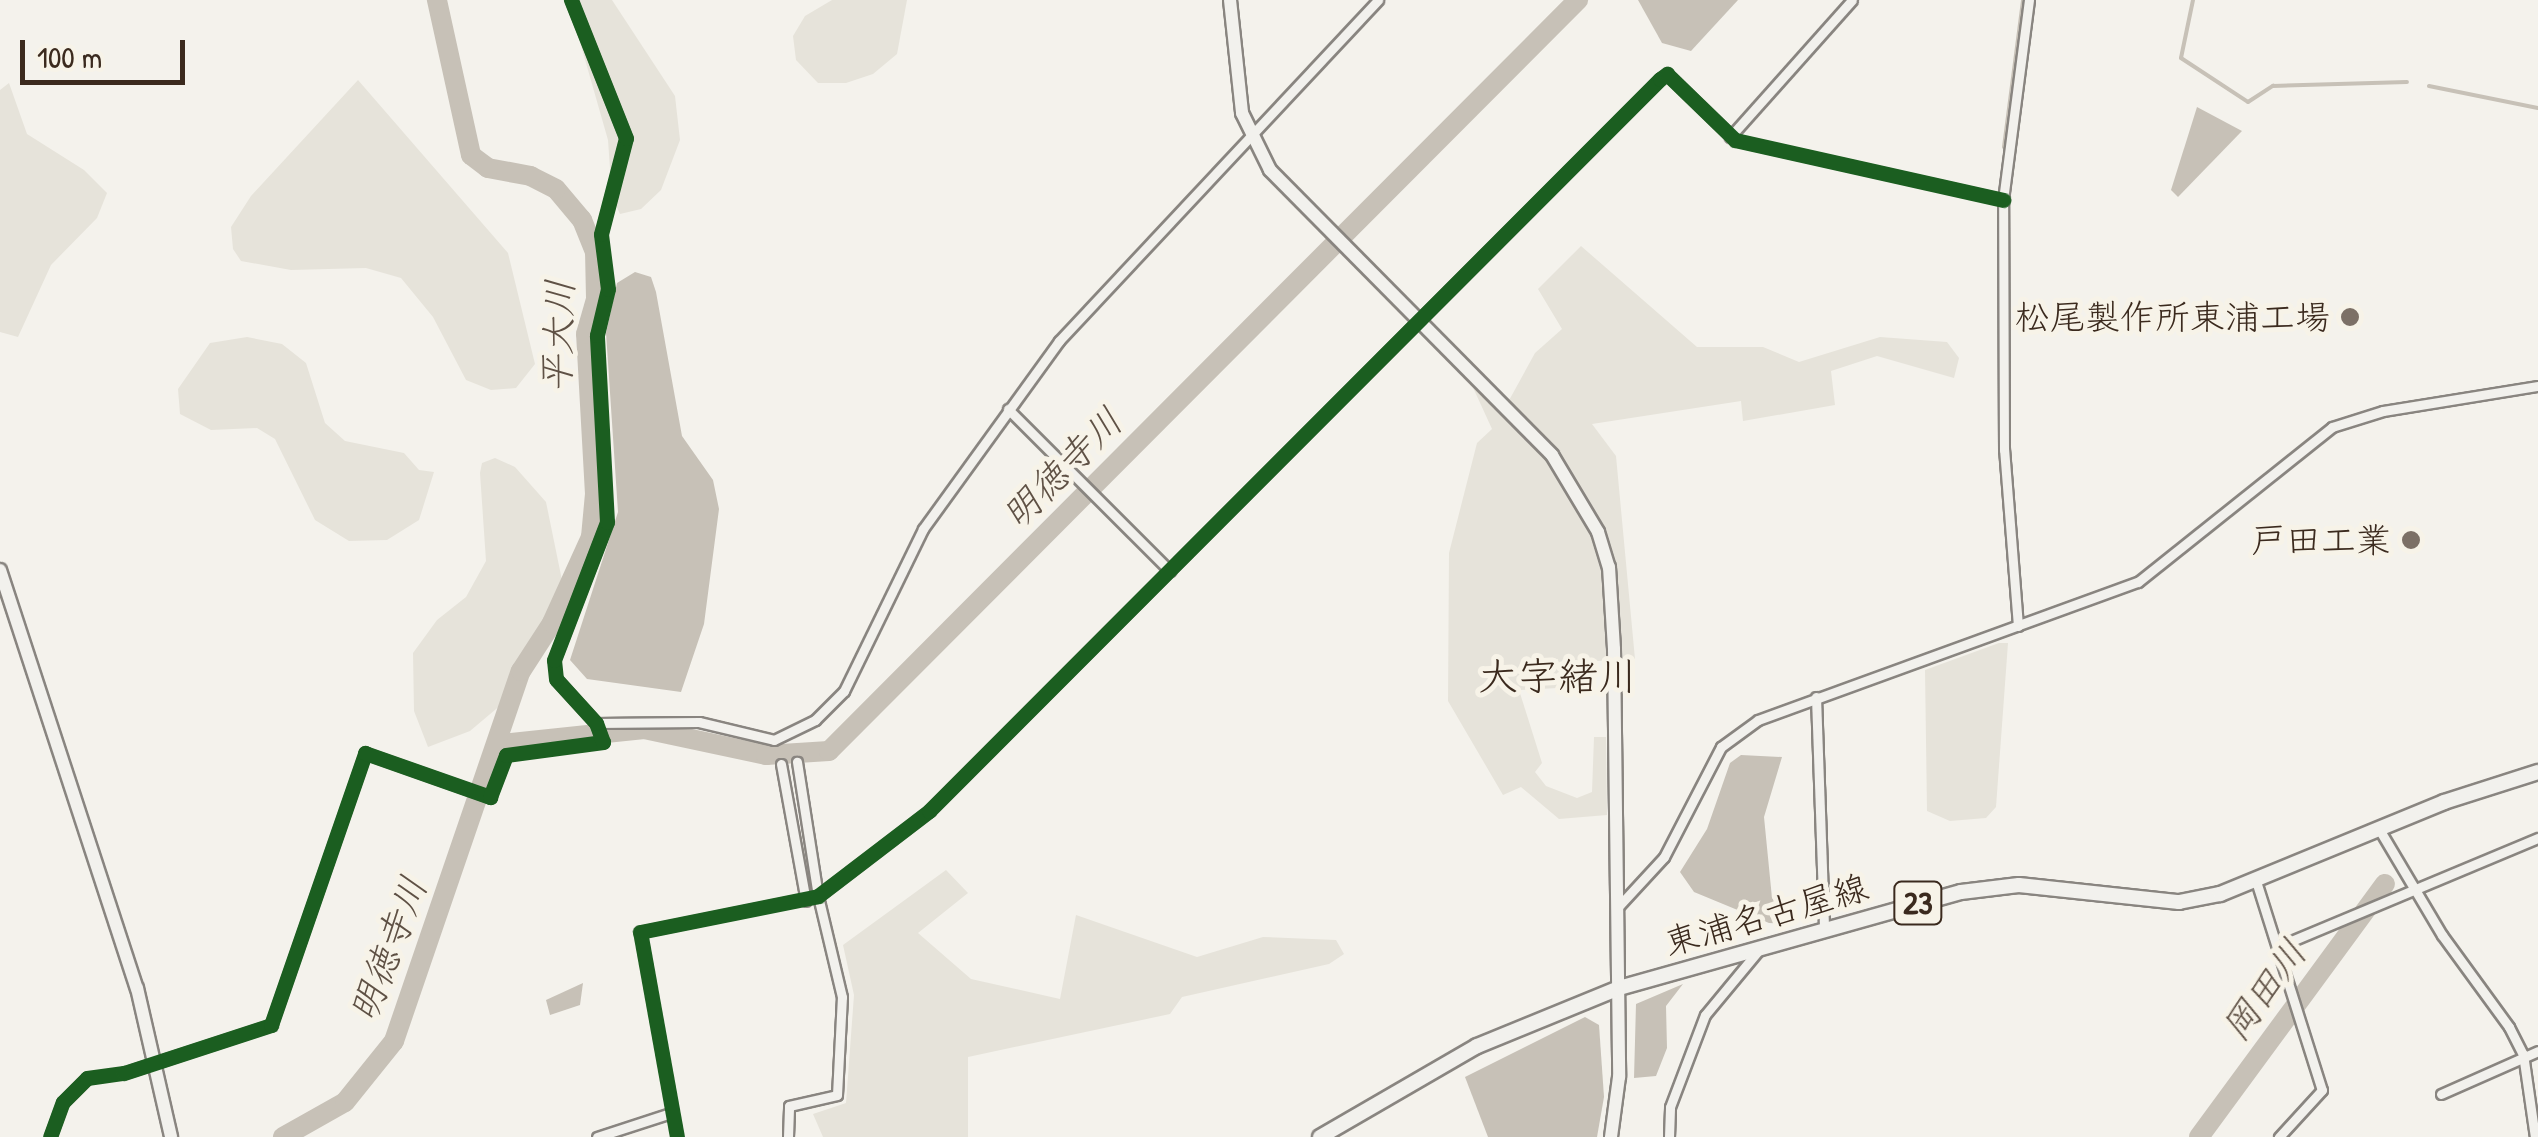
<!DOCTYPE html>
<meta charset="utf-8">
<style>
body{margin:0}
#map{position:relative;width:2538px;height:1137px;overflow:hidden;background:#f4f2ec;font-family:"Patrick Hand","Klee One",sans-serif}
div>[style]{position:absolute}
.green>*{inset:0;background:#e6e3da}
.water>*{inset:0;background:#c7c1b7}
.stream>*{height:4px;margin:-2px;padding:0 2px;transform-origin:2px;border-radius:2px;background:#c7c1b7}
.river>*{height:20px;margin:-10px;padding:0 10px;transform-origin:10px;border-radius:10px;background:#c7c1b7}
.roads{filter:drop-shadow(2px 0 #898580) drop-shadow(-2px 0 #898580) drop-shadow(0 2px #898580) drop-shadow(0 -2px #898580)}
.street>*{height:9px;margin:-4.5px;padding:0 4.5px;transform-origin:4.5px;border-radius:4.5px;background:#f2f1ed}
.secondary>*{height:12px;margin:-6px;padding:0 6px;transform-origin:6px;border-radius:6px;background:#f2f1ed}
.primary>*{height:14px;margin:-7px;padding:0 7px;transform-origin:7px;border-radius:7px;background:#f2f1ed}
.cycleway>*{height:15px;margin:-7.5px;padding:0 7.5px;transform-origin:7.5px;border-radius:7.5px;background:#1b5e20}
.dots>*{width:28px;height:28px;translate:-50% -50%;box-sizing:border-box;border:5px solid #f7f3e8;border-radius:50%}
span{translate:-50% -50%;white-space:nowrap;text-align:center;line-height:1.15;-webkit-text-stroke:10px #f7f3e8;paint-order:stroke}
.shield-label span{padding:2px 8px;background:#f7f3e8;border:2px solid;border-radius:8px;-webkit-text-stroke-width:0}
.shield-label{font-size:32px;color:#3b2a1e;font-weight:700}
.poi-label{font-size:35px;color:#3b2a1e}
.right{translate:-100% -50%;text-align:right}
.street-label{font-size:35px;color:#3b2a1e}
.water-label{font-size:38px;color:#5f5145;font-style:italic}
.quarter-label{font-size:40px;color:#3b2a1e}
.scale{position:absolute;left:20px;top:40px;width:165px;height:45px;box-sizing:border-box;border:5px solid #3b2a1e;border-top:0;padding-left:12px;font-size:30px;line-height:35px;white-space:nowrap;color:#3b2a1e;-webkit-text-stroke:8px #f7f3e8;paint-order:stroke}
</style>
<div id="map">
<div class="green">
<i style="clip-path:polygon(568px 0,612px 0,675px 96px,680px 140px,661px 190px,641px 209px,620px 214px,612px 197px,608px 140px)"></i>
<i style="clip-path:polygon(832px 0,907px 0,897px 54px,873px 74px,846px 83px,818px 83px,796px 60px,793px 36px,805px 16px)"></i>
<i style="clip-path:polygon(358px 80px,508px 253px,535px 364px,516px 388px,491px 390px,466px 380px,433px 317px,401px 278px,366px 268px,291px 270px,241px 261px,233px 249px,231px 227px,251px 196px)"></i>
<i style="clip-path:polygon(9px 83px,27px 134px,84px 170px,107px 193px,97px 218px,51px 265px,18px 337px,0 332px,0 90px)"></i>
<i style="clip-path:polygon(1581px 246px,1697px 347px,1763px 347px,1799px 362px,1880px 337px,1947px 342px,1959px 358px,1954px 378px,1877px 356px,1831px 371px,1835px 405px,1743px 421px,1741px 401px,1592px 424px,1616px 456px,1635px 659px,1561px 663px,1558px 688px,1519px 690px,1542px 763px,1535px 772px,1546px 786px,1577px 798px,1592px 792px,1594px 737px,1606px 737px,1607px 815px,1559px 819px,1521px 787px,1503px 795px,1448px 701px,1449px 553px,1477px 443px,1492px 429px,1465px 370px,1507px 404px,1535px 353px,1562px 329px,1538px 289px)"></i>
<i style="clip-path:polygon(247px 337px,282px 344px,306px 363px,325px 423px,345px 441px,404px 453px,419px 470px,434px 472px,419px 520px,387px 540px,349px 541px,315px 520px,275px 439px,257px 428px,211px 430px,180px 414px,178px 389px,210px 343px)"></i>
<i style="clip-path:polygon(495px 458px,515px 467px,546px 502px,564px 590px,547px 642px,515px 693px,470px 731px,428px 747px,414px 711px,413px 653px,437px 620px,466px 597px,486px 561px,480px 473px,482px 463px)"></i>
<i style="clip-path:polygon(1999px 643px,2008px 643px,1996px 807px,1986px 818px,1950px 821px,1927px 811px,1925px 670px)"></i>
<i style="clip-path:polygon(946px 870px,968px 893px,918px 933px,971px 979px,1060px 999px,1076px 915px,1197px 957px,1263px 937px,1336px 940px,1344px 954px,1329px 964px,1182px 997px,1170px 1014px,968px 1057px,968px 1137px,823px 1137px,813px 1114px,846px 1103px,854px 995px,843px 945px)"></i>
</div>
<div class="water">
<i style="clip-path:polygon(1638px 0,1738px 0,1691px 51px,1662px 43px)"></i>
<i style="clip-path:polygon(2197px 107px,2242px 131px,2178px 197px,2171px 190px)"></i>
<i style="clip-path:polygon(635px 272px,651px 277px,656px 292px,682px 436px,713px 480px,719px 509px,704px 624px,681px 692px,587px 679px,570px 660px,618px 512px,606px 333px,617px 283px)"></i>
<i style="clip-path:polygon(1741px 755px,1782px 757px,1764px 817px,1772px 898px,1795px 924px,1769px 923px,1694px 892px,1680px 872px,1707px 829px,1730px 763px)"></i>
<i style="clip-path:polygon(583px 983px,580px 1005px,550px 1015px,546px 1000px)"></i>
<i style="clip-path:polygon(1683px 984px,1666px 1006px,1667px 1048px,1656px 1076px,1634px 1078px,1636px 1004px)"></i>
<i style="clip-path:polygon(1585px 1017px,1599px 1025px,1604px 1097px,1597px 1137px,1488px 1137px,1465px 1077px)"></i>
</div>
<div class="stream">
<i style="left:2193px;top:0;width:59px;rotate:101.7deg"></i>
<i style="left:2181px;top:58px;width:80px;rotate:33.3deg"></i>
<i style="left:2248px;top:102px;width:30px;rotate:-33deg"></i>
<i style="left:2273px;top:86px;width:134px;rotate:-1.7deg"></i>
<i style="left:2429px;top:86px;width:111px;rotate:11.4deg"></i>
<i style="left:2004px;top:147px;width:148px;rotate:-82.6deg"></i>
<i style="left:1829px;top:157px;width:25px;rotate:11deg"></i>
<i style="left:1870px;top:166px;width:20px;rotate:11deg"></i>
</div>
<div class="river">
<i style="left:501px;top:744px;width:144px;rotate:-6deg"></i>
<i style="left:644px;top:729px;width:125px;rotate:12deg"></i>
<i style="left:766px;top:755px;width:63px;rotate:-3.6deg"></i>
<i style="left:829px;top:751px;width:1061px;rotate:-45.08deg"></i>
<i style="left:283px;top:1137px;width:71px;rotate:-29.4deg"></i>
<i style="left:345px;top:1102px;width:78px;rotate:-51.2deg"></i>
<i style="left:394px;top:1041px;width:391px;rotate:-71.1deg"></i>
<i style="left:521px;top:671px;width:57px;rotate:-57.1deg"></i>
<i style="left:552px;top:623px;width:94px;rotate:-65.6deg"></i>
<i style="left:591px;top:537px;width:43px;rotate:-84.7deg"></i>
<i style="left:595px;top:494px;width:160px;rotate:-93.2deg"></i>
<i style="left:586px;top:334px;width:37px;rotate:-74deg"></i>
<i style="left:596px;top:298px;width:46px;rotate:-91.2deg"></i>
<i style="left:595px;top:252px;width:35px;rotate:-112deg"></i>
<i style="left:582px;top:220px;width:40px;rotate:-130deg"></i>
<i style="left:556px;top:189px;width:28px;rotate:-153deg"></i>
<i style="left:531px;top:176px;width:44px;rotate:-169.5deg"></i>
<i style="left:488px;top:168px;width:21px;rotate:-143deg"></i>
<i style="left:471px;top:155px;width:159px;rotate:-102.4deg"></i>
<i style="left:2199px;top:1137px;width:314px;rotate:-53.7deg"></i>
</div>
<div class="roads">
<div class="street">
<i style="left:1730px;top:137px;width:183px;rotate:-48.3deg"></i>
<i style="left:1008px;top:409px;width:229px;rotate:45deg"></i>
<i style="left:2018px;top:626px;width:177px;rotate:-94.5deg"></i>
<i style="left:2004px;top:450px;width:250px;rotate:-90.2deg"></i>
<i style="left:2003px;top:200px;width:202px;rotate:-82.6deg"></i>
<i style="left:1816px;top:697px;width:232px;rotate:88deg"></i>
<i style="left:596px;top:723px;width:103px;rotate:-0.6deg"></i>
<i style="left:699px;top:722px;width:77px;rotate:13.5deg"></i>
<i style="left:774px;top:740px;width:46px;rotate:-26deg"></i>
<i style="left:815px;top:720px;width:41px;rotate:-45deg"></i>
<i style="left:844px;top:691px;width:180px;rotate:-64deg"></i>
<i style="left:923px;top:529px;width:232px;rotate:-54.1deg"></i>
<i style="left:1059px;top:341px;width:467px;rotate:-46.9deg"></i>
<i style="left:781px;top:764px;width:139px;rotate:79.7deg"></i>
<i style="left:2379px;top:829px;width:123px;rotate:59.3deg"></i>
<i style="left:2442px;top:935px;width:114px;rotate:53.9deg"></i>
<i style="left:2509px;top:1027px;width:30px;rotate:63deg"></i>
<i style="left:2523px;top:1054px;width:84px;rotate:81.8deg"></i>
<i style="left:2256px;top:881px;width:219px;rotate:72.5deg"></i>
<i style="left:2322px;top:1090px;width:64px;rotate:132.5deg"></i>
<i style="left:1617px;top:908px;width:69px;rotate:-47.3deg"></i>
<i style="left:1664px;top:857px;width:124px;rotate:-62.6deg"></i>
<i style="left:1721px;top:747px;width:46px;rotate:-36.1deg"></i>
<i style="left:1758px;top:720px;width:404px;rotate:-20deg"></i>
<i style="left:2138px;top:582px;width:248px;rotate:-38.6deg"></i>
<i style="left:2332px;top:427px;width:53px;rotate:-17.4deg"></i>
<i style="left:2383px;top:411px;width:157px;rotate:-9.2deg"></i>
<i style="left:2277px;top:947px;width:283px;rotate:-22.7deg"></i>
<i style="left:2441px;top:1094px;width:106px;rotate:-23.9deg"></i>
<i style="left:50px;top:1137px;width:37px;rotate:-70deg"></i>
<i style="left:63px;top:1102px;width:34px;rotate:-45deg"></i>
<i style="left:87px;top:1078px;width:37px;rotate:-8deg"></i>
<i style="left:124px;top:1073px;width:155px;rotate:-18.1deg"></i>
<i style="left:271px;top:1025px;width:288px;rotate:-70.9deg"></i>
<i style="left:365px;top:753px;width:133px;rotate:19.4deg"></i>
<i style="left:490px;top:797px;width:45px;rotate:-69.1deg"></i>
<i style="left:506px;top:755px;width:98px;rotate:-7.6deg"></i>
<i style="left:603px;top:742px;width:20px;rotate:-110deg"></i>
<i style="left:596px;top:723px;width:59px;rotate:-132.3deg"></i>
<i style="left:556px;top:679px;width:19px;rotate:-96deg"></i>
<i style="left:554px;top:660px;width:148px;rotate:-69deg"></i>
<i style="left:607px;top:522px;width:187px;rotate:-93.1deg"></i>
<i style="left:597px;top:335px;width:47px;rotate:-76.6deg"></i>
<i style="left:608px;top:289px;width:55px;rotate:-97.3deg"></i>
<i style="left:601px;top:234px;width:99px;rotate:-75.4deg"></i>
<i style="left:626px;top:138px;width:149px;rotate:-111.7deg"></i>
<i style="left:597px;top:1137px;width:78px;rotate:-18deg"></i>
<i style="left:677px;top:1137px;width:208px;rotate:-100.2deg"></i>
<i style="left:640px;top:932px;width:182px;rotate:-11.4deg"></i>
<i style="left:818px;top:896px;width:140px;rotate:-37.4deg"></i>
<i style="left:929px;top:811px;width:1034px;rotate:-45.04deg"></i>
<i style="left:1660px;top:79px;width:9px;rotate:-36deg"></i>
<i style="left:1667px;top:74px;width:95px;rotate:44.1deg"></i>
<i style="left:1735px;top:140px;width:275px;rotate:12.6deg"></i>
<i style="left:788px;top:1137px;width:31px;rotate:-88deg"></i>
<i style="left:789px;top:1106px;width:49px;rotate:-12.9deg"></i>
<i style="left:837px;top:1095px;width:98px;rotate:-87.1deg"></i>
<i style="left:842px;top:997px;width:104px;rotate:-103.4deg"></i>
<i style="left:818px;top:896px;width:136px;rotate:-98.9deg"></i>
<i style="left:1669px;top:1137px;width:30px;rotate:-88deg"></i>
<i style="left:1670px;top:1107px;width:98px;rotate:-69.2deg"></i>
<i style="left:1705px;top:1015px;width:83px;rotate:-50.4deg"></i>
</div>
<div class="secondary">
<i style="left:1230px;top:0;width:114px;rotate:83.9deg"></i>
<i style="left:1242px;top:113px;width:64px;rotate:63.8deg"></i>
<i style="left:1270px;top:170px;width:401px;rotate:45.3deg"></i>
<i style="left:1552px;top:455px;width:90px;rotate:59.1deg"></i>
<i style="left:1598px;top:532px;width:37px;rotate:73deg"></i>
<i style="left:1609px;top:567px;width:82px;rotate:86.5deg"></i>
<i style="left:1614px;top:649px;width:428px;rotate:89.3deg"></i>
<i style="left:1619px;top:1077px;width:61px;rotate:97.6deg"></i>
<i style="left:0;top:570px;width:440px;rotate:71.9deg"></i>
<i style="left:137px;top:988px;width:153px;rotate:77.1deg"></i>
</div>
<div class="primary">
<i style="left:1320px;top:1137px;width:181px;rotate:-30.1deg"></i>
<i style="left:1477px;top:1046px;width:153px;rotate:-22.2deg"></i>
<i style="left:1619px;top:988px;width:355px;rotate:-15.7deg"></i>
<i style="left:1961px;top:892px;width:58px;rotate:-6.9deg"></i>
<i style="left:2019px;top:885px;width:161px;rotate:6.1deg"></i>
<i style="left:2179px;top:902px;width:42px;rotate:-11deg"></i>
<i style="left:2220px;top:894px;width:242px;rotate:-22.3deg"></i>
<i style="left:2444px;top:802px;width:99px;rotate:-17.7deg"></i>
</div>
</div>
<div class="cycleway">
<i style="left:50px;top:1137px;width:37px;rotate:-70deg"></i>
<i style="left:63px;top:1102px;width:34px;rotate:-45deg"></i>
<i style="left:87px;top:1078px;width:37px;rotate:-8deg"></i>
<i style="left:124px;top:1073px;width:155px;rotate:-18.1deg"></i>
<i style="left:271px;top:1025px;width:288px;rotate:-70.9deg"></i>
<i style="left:365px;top:753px;width:133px;rotate:19.4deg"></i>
<i style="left:490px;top:797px;width:45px;rotate:-69.1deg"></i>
<i style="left:506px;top:755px;width:98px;rotate:-7.6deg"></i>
<i style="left:603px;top:742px;width:20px;rotate:-110deg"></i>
<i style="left:596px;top:723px;width:59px;rotate:-132.3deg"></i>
<i style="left:556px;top:679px;width:19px;rotate:-96deg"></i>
<i style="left:554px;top:660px;width:148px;rotate:-69deg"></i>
<i style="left:607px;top:522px;width:187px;rotate:-93.1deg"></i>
<i style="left:597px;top:335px;width:47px;rotate:-76.6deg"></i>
<i style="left:608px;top:289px;width:55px;rotate:-97.3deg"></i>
<i style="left:601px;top:234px;width:99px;rotate:-75.4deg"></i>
<i style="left:626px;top:138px;width:149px;rotate:-111.7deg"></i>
<i style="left:677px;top:1137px;width:208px;rotate:-100.2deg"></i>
<i style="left:640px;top:932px;width:182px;rotate:-11.4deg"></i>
<i style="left:818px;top:896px;width:140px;rotate:-37.4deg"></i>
<i style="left:929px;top:811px;width:1034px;rotate:-45.04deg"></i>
<i style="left:1660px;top:79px;width:9px;rotate:-36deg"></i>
<i style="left:1667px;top:74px;width:95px;rotate:44.1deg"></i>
<i style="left:1735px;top:140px;width:275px;rotate:12.6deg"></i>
</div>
<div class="dots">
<i style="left:2350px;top:317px;background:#7c7066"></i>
<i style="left:2411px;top:540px;background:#7c7066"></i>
</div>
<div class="shield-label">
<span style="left:1918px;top:903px">23</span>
</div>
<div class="poi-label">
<span class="right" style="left:2330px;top:317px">松尾製作所東浦工場</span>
<span class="right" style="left:2391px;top:540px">戸田工業</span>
</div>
<div class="street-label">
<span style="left:1766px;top:915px;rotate:-16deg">東浦名古屋線</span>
</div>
<div class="water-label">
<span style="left:558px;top:336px;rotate:-88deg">平大川</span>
<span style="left:1062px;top:468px;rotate:-45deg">明徳寺川</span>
<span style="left:388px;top:949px;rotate:-69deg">明徳寺川</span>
<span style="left:2264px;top:990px;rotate:-54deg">岡田川</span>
</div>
<div class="quarter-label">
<span style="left:1558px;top:675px">大字緒川</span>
</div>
<div class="scale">100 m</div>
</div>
